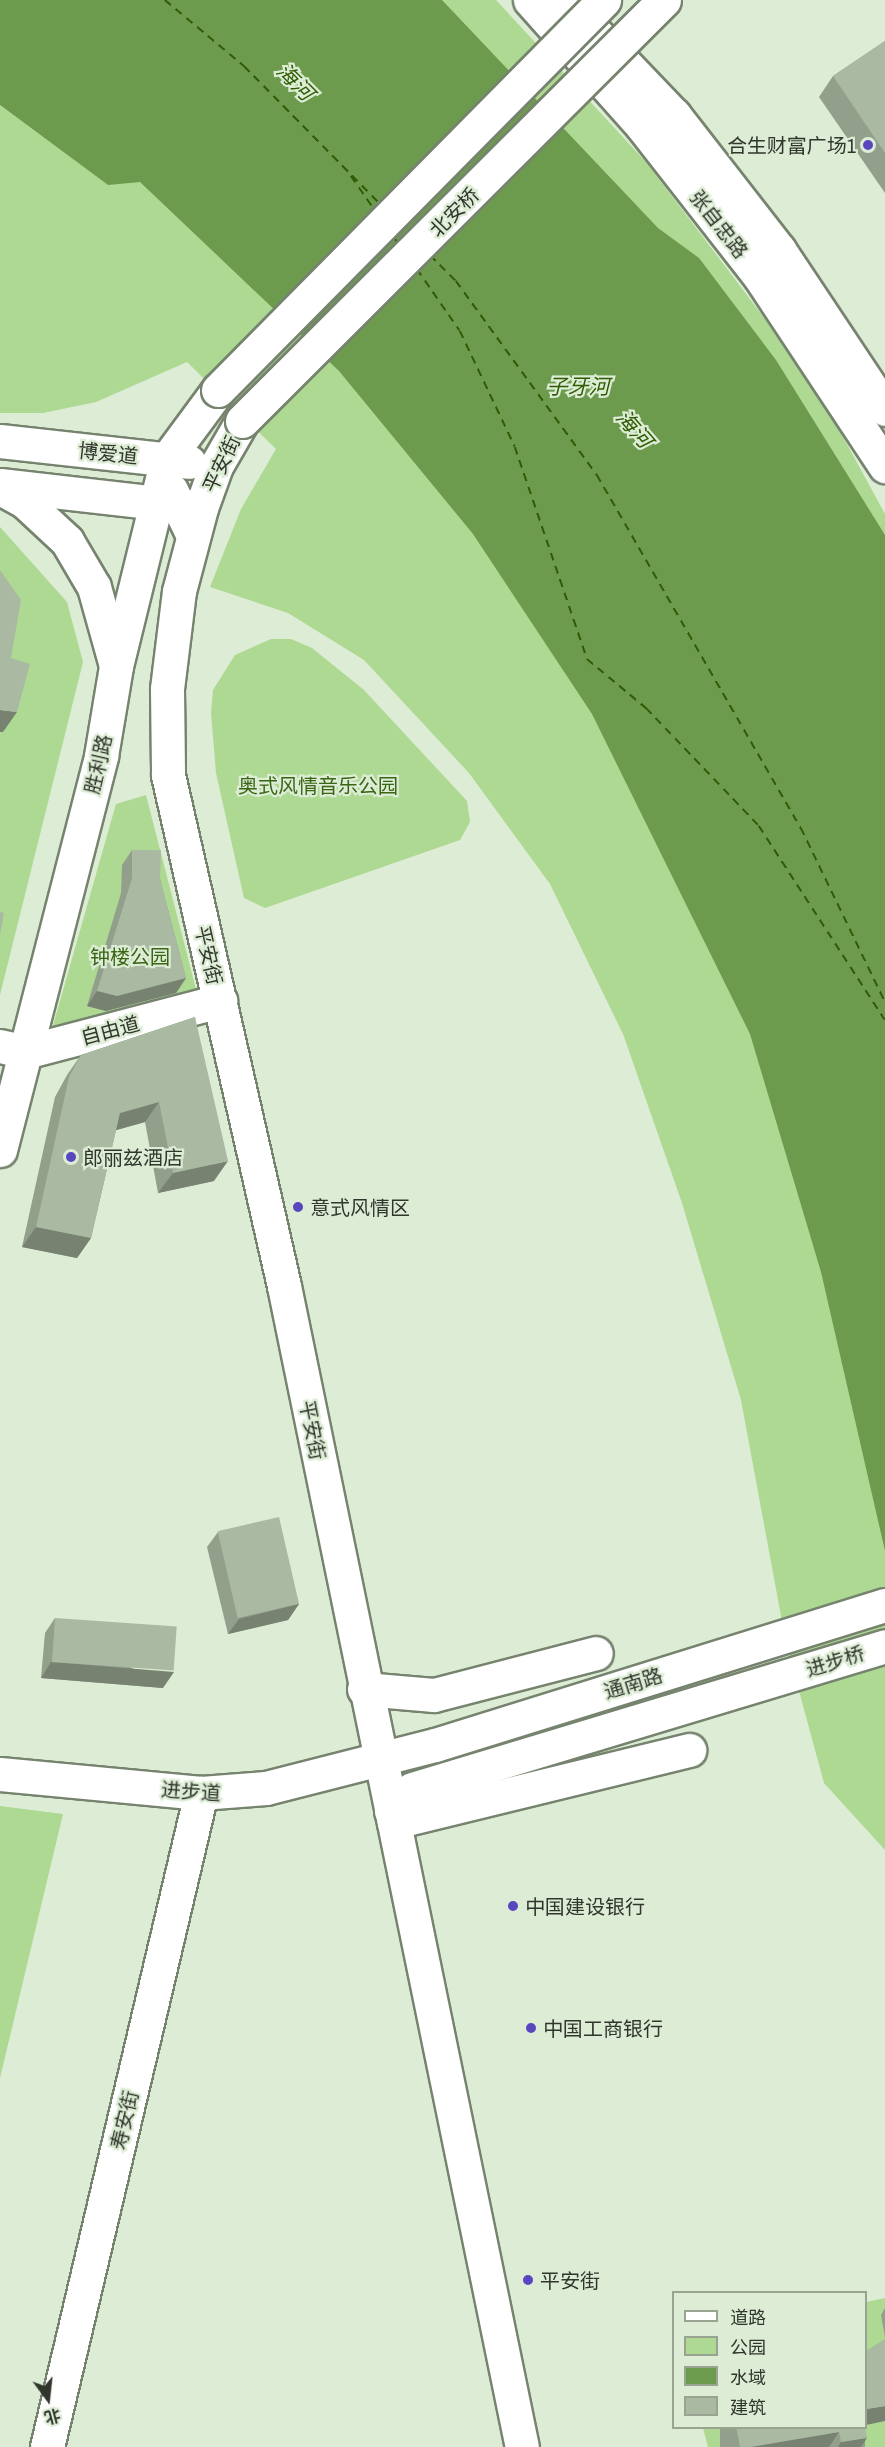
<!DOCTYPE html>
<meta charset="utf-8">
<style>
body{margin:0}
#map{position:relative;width:885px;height:2447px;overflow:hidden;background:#ddecd5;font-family:"Archivo Narrow","Noto Sans SC",sans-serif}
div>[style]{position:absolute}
.green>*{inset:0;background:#add992}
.water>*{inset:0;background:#6c9b4e}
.ferry>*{height:1.5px;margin-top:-0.75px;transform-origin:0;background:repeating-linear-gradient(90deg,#2f5b03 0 8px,transparent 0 14px)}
.roads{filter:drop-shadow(2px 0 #76836e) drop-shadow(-2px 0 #76836e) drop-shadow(0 2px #76836e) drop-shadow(0 -2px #76836e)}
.minor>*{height:33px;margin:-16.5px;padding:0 16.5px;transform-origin:16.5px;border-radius:16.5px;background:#fff}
.major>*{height:33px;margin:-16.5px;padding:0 16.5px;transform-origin:16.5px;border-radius:16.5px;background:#fff}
.bridges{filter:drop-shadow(2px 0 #76836e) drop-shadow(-2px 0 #76836e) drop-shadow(0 2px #76836e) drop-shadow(0 -2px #76836e)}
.major-bridge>*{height:33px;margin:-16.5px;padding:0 16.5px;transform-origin:16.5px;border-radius:16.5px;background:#fff}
.wall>*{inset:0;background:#929f8b;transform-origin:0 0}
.shaded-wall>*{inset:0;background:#778271}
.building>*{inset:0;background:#aab9a2;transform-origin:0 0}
.dots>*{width:16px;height:16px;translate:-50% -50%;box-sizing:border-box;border:3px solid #ddecd5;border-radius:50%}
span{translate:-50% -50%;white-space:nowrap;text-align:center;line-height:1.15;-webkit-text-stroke:4.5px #ddecd5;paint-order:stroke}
.poi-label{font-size:20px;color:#31362d}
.right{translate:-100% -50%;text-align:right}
.left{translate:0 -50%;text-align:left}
.street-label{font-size:20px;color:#31362d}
.park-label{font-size:20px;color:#396514}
.water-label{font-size:21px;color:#2f5b03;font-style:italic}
.legend{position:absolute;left:672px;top:2291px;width:195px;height:138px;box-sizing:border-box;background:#ddecd5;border:2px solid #98a392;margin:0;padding:8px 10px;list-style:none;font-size:18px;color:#31362d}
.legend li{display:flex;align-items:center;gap:12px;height:30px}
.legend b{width:30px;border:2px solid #98a392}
.north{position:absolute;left:18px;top:2369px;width:60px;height:60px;-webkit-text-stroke:4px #ddecd5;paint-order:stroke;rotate:165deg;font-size:16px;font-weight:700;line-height:24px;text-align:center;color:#31362d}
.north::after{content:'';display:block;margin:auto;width:21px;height:27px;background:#31362d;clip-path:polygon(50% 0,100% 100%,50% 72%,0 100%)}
</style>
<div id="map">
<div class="green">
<i style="clip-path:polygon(0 0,496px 0,646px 162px,813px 382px,885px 514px,885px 1850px,824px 1783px,786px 1643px,741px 1400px,682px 1203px,623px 1034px,550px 884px,469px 773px,364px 660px,288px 613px,210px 587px,241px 509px,276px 449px,187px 362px,96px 402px,43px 413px,0 413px,0 105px,108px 185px)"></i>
<i style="clip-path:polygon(0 527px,67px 602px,83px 662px,0 995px)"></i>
<i style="clip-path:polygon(271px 639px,291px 639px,312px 648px,364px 690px,467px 801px,470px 822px,460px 840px,265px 908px,244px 898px,216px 773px,211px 713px,213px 690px,235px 655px)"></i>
<i style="clip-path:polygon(146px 795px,198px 997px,50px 1036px,116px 804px)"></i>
<i style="clip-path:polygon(0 1806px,63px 1814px,0 2078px)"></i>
<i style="clip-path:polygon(885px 2298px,885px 2447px,708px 2447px,703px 2428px,866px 2428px,866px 2302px)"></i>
</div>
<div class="water">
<i style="clip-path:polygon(0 0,442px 0,658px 228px,699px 258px,776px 360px,885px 535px,885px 1551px,821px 1272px,750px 1034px,592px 714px,473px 534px,339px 371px,140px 182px,108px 185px,0 105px)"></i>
</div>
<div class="ferry">
<i style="left:165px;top:0;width:103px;rotate:39.9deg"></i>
<i style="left:244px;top:66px;width:194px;rotate:45.4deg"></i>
<i style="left:351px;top:176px;width:40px;rotate:55.1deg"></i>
<i style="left:392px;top:235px;width:10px;rotate:53deg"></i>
<i style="left:430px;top:255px;width:37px;rotate:45deg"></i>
<i style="left:456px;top:281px;width:240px;rotate:54deg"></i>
<i style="left:597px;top:475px;width:408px;rotate:60deg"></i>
<i style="left:801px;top:828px;width:193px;rotate:64.2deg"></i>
<i style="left:417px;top:269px;width:75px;rotate:55.3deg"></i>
<i style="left:460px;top:331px;width:128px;rotate:64.6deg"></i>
<i style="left:515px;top:447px;width:224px;rotate:71.2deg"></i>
<i style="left:587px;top:659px;width:77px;rotate:39.7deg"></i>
<i style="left:646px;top:708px;width:163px;rotate:46.2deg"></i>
<i style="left:759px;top:826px;width:231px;rotate:57deg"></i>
</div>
<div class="roads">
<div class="minor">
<i style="left:530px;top:0;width:170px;rotate:48.3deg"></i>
<i style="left:643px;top:127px;width:190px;rotate:52deg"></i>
<i style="left:760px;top:277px;width:227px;rotate:56.5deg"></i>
<i style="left:564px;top:0;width:159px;rotate:46.3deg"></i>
<i style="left:674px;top:115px;width:171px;rotate:52.1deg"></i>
<i style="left:779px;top:250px;width:191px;rotate:56.3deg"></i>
<i style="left:201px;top:508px;width:86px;rotate:104.8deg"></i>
<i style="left:179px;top:591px;width:99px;rotate:97deg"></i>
<i style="left:167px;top:689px;width:86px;rotate:89.3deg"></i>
<i style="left:168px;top:775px;width:524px;rotate:77.21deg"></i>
<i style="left:284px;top:1286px;width:1185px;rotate:78.42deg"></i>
<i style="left:0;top:1046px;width:26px;rotate:13deg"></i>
<i style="left:25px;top:1052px;width:202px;rotate:-14.7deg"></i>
<i style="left:364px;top:1689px;width:70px;rotate:4.9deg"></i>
<i style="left:434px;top:1695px;width:167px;rotate:-14.5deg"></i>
<i style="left:394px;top:1822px;width:304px;rotate:-13.7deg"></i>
<i style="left:47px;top:2447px;width:672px;rotate:-76.75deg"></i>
</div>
<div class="major">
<i style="left:0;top:441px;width:190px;rotate:6.3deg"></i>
<i style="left:0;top:485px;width:202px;rotate:6.5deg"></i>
<i style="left:201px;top:508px;width:45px;rotate:-70.3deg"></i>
<i style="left:216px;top:466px;width:52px;rotate:-60deg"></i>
<i style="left:2px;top:489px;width:25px;rotate:29deg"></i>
<i style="left:24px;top:501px;width:59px;rotate:42.9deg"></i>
<i style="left:67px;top:541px;width:53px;rotate:59.6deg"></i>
<i style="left:94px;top:587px;width:78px;rotate:74.4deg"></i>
<i style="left:171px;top:490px;width:51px;rotate:64.4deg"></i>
<i style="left:0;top:1150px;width:407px;rotate:-75.6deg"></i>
<i style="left:101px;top:756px;width:91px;rotate:-80.5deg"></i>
<i style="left:116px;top:666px;width:213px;rotate:-76.2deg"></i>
<i style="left:167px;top:459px;width:86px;rotate:-53.5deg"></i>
<i style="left:0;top:1774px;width:202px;rotate:5.4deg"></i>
<i style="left:201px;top:1793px;width:65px;rotate:-4.4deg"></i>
<i style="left:266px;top:1788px;width:174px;rotate:-14.3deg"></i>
<i style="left:435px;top:1745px;width:471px;rotate:-17.3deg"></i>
<i style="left:391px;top:1811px;width:30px;rotate:-46deg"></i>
<i style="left:412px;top:1789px;width:494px;rotate:-16.8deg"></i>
</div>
</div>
<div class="bridges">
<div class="major-bridge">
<i style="left:218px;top:390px;width:549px;rotate:-45.3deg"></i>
<i style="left:242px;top:421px;width:596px;rotate:-44.93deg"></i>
</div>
</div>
<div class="wall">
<i style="clip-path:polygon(885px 41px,885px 193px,819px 97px,833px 76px)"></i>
<i style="clip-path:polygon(132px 850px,160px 879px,186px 978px,176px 993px,106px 1011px,87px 1006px,121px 893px,122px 865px)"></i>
<i style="clip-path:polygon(195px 1017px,214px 1181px,158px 1193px,145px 1122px,116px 1130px,91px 1238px,77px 1258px,22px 1247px,55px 1097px,67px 1075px,81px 1055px)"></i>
<i style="clip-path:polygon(218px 1532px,299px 1604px,288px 1620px,228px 1634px,207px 1547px)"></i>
<i style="clip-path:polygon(55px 1618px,163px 1688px,41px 1678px,45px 1633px)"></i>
<i style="clip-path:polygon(885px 2308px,885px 2337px,881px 2315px)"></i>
<i style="left:720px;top:2427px;width:145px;height:20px"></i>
</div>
<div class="shaded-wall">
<i style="clip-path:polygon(0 710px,17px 712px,3px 732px,0 732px)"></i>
<i style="clip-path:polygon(186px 978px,176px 993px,106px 1011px,87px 1006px,97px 991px)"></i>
<i style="clip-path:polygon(159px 1102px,145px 1122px,106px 1133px,120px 1113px)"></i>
<i style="clip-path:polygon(228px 1161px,214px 1181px,158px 1193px,173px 1173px)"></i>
<i style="clip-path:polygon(36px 1227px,91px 1238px,77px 1258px,22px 1247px)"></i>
<i style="clip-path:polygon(299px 1604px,288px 1620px,228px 1634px,239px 1619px)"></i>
<i style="clip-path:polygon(51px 1662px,174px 1672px,163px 1688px,41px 1678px)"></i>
<i style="clip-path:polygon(885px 2406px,885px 2421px,866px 2425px,866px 2409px)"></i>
<i style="clip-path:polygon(839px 2432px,829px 2447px,750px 2447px)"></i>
<i style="clip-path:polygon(867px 2438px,861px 2447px,838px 2447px,841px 2442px)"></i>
</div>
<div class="building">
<i style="clip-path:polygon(885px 41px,885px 153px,833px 76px)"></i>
<i style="clip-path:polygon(0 570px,21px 600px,11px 658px,30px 664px,17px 712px,0 710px)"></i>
<i style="clip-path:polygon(132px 850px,161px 850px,160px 879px,186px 978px,117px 996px,97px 991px,132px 878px)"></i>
<i style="clip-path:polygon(0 912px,4px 913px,0 935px)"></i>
<i style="clip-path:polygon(195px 1017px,228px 1161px,173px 1173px,159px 1102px,120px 1113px,91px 1238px,36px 1227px,69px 1077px,81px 1055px)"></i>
<i style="left:279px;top:1517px;width:89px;height:63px;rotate:77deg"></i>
<i style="left:55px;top:1618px;width:122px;height:44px;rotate:4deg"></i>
<i style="clip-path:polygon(885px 2339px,885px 2406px,866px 2409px,866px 2351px)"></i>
<i style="clip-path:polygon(736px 2427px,865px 2427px,867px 2438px,841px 2442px,839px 2432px,750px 2447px,740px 2447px)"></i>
</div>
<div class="dots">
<i style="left:868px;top:145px;background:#5846be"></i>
<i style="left:71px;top:1157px;background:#5846be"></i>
<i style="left:298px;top:1207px;background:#5846be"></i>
<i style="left:513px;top:1906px;background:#5846be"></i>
<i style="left:531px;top:2028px;background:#5846be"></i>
<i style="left:528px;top:2280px;background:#5846be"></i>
</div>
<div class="poi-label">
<span class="right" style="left:856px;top:145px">合生财富广场1</span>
<span class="left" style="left:83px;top:1157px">郎丽兹酒店</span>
<span class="left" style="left:310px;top:1207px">意式风情区</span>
<span class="left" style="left:525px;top:1906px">中国建设银行</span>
<span class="left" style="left:543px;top:2028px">中国工商银行</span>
<span class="left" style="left:540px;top:2280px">平安街</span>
</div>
<div class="street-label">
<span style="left:454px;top:212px;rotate:-45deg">北安桥</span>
<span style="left:719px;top:224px;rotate:52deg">张自忠路</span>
<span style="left:108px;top:453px;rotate:6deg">博爱道</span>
<span style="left:221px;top:464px;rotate:-65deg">平安街</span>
<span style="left:98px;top:764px;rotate:-77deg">胜利路</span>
<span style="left:209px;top:955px;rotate:77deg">平安街</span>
<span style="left:110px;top:1030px;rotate:-15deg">自由道</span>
<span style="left:313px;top:1430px;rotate:79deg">平安街</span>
<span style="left:835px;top:1661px;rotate:-17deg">进步桥</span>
<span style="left:633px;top:1683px;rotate:-17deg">通南路</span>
<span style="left:191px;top:1791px;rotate:4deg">进步道</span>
<span style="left:124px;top:2120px;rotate:-77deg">寿安街</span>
</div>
<div class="park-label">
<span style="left:318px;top:785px">奥式风情音乐公园</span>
<span style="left:130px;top:956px">钟楼公园</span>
</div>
<div class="water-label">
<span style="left:295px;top:82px;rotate:45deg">海河</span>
<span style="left:578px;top:387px">子牙河</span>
<span style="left:634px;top:429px;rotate:49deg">海河</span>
</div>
<ul class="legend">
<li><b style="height:8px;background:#fff"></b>道路</li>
<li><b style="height:16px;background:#add992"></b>公园</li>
<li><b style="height:16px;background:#6c9b4e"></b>水域</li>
<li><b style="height:16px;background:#aab9a2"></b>建筑</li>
</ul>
<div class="north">北</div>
</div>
